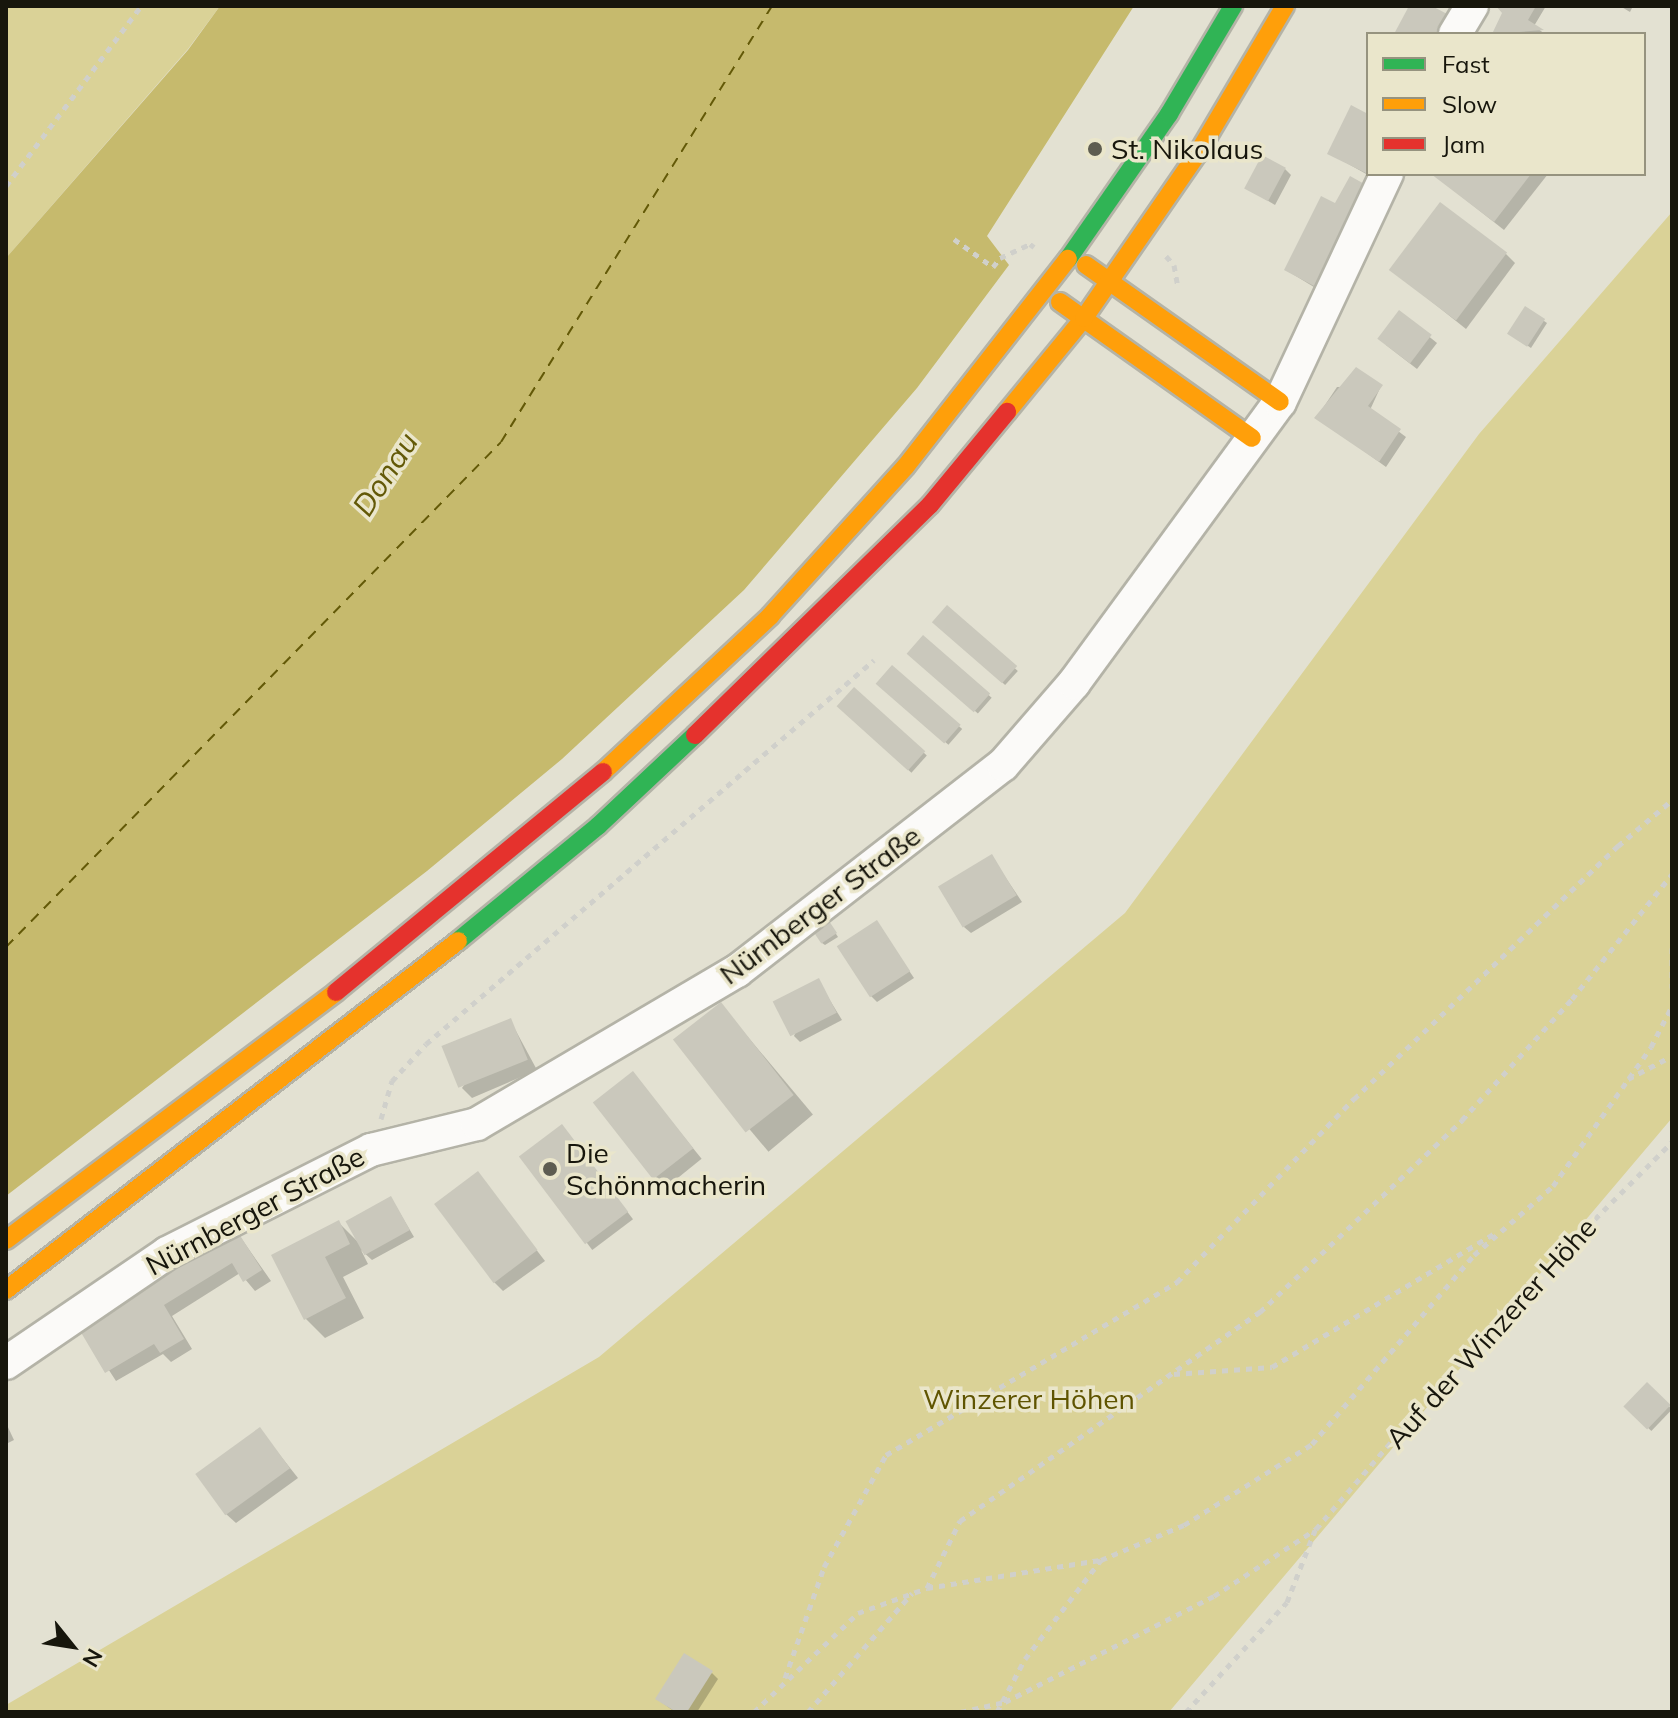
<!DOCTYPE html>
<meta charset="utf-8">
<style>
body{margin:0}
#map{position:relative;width:1678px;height:1718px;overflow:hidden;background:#e3e1d2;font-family:Mulish,sans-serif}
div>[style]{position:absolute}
.green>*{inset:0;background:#dad297}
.water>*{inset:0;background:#c6ba6d}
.shadow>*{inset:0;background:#0003;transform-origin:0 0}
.ferry>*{height:2px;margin-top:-1px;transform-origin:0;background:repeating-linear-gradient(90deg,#635907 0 10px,transparent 0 18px)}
.building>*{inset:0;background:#cac8bc;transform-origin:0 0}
.path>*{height:5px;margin-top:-2.5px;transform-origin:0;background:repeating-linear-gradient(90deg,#d0d0cb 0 6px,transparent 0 12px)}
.roads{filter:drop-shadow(2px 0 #b4b3a7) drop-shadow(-2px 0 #b4b3a7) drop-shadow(0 2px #b4b3a7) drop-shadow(0 -2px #b4b3a7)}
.street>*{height:32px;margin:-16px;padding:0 16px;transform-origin:16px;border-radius:16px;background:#fbfaf8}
.fast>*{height:18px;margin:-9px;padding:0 9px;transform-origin:9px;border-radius:9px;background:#30b455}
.slow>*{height:18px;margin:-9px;padding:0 9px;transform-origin:9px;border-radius:9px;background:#ff9f0a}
.jam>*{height:18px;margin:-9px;padding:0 9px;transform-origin:9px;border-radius:9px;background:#e5322d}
.dots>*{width:22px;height:22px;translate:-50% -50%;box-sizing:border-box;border:4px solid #eae6cb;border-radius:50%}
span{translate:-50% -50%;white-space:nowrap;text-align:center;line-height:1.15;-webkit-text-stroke:7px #eae6cb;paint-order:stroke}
.poi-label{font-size:28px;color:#17160c}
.left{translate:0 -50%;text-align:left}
.street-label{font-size:28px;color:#17160c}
.park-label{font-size:28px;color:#5f5400}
.water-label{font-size:30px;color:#635907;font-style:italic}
.frame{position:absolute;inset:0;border:8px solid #17160c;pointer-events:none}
.legend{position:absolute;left:1366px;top:32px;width:280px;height:144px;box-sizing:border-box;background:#eae6cb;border:2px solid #96937f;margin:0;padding:10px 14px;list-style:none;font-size:24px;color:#17160c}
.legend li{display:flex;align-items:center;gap:16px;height:40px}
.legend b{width:40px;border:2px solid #96937f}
.north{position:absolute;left:32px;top:1606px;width:80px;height:80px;-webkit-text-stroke:6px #eae6cb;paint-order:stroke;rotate:120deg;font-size:22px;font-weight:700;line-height:32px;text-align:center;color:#17160c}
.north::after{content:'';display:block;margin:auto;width:28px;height:36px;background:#17160c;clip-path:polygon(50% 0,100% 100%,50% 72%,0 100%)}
</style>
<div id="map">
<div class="green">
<i style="clip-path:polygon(6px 6px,220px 6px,188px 49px,6px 258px)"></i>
<i style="clip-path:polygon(1672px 212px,1672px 1118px,1169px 1712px,6px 1712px,6px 1705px,599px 1357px,1125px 913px,1479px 434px)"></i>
</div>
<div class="water">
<i style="clip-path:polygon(220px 6px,1134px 6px,987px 236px,1009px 265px,917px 388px,744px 590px,562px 759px,427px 871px,6px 1196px,6px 258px,188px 50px)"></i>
</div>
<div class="shadow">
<i style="clip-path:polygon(1499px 6px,1546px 6px,1534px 26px,1545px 34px,1494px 34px,1503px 14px)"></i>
<i style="clip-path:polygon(1620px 6px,1633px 6px,1630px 12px)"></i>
<i style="clip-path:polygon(1368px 116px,1368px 174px,1378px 174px,1375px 179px,1329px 153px)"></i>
<i style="clip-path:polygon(1285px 169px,1291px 175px,1275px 205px,1247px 188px)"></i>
<i style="clip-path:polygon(1433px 174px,1548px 174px,1504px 230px)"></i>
<i style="clip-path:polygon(1321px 199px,1327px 295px,1286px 270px)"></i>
<i style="clip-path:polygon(1506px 254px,1515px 263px,1466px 329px,1392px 270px)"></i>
<i style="clip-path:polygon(1526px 309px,1547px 323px,1531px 348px,1513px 336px)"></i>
<i style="clip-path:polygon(1400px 313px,1437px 343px,1417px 369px,1386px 345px)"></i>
<i style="clip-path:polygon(1381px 386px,1370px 410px,1406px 437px,1386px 467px,1317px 417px,1337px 387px)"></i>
<i style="left:948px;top:608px;width:94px;height:19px;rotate:42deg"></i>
<i style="left:923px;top:638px;width:91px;height:21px;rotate:41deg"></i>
<i style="left:892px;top:668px;width:93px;height:21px;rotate:41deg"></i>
<i style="left:854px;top:690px;width:98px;height:23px;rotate:42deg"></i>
<i style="clip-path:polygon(991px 856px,1022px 902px,971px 933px,964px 927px)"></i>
<i style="clip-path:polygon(829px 923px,838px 937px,825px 945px,822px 943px)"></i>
<i style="clip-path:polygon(877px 923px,914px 978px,877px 1002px,871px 996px)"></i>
<i style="clip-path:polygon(818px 981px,842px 1020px,800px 1042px,794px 1036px)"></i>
<i style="left:721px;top:1005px;width:143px;height:58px;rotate:50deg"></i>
<i style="clip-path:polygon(510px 1020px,537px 1070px,472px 1098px,462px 1088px)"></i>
<i style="left:633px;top:1074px;width:109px;height:47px;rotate:51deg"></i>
<i style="left:568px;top:1133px;width:108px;height:51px;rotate:53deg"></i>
<i style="clip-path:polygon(478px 1174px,545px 1261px,503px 1291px,494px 1282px)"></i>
<i style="clip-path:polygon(391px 1198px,414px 1237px,372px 1260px,361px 1250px,368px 1264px,343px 1277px,364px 1318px,325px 1338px,305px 1318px,274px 1256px,339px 1223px,359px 1243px)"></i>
<i style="clip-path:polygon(234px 1228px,271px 1281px,255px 1291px,240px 1273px,172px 1316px,192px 1349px,171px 1362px,163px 1354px,116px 1381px,79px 1324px)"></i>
<i style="left:1647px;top:1385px;width:35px;height:30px;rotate:44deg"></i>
<i style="clip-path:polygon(6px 1423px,14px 1440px,6px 1444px)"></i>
<i style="clip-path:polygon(260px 1430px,298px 1478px,236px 1523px,226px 1514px)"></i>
<i style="clip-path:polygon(712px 1673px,718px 1679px,697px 1712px,675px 1712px,657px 1699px)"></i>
</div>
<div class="ferry">
<i style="left:6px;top:947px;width:707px;rotate:-45.57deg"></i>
<i style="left:501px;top:442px;width:513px;rotate:-58.14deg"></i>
</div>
<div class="building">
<i style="clip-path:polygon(1409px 6px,1432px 6px,1449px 15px,1439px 34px,1394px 34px)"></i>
<i style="clip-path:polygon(1496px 6px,1536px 6px,1528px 20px,1544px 30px,1492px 34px,1502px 13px)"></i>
<i style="clip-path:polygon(1351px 105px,1368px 114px,1368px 174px,1327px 154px)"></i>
<i style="left:1262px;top:155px;width:27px;height:38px;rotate:28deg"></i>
<i style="clip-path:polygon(1431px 174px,1531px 174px,1494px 222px)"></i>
<i style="clip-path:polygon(1350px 176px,1368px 186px,1316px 287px,1284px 270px,1321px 196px,1335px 203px)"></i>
<i style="left:1440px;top:202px;width:84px;height:85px;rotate:37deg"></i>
<i style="left:1525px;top:306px;width:24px;height:33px;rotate:33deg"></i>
<i style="left:1399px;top:310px;width:41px;height:36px;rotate:37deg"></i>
<i style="clip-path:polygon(1356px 367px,1383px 385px,1368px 406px,1401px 429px,1379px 462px,1314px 418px)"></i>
<i style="left:947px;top:605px;width:93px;height:23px;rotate:41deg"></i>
<i style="left:923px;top:635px;width:89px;height:25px;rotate:41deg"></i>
<i style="left:892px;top:665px;width:91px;height:25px;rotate:41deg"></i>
<i style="left:854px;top:687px;width:96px;height:26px;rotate:42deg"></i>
<i style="left:992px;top:854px;width:48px;height:63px;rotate:59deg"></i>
<i style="left:827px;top:918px;width:18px;height:19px;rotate:56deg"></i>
<i style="left:877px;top:920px;width:61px;height:48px;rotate:57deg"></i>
<i style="left:819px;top:978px;width:39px;height:52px;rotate:63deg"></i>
<i style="left:721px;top:1002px;width:118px;height:61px;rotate:52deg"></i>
<i style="left:511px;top:1018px;width:45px;height:75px;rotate:68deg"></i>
<i style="left:633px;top:1071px;width:98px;height:51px;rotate:52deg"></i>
<i style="left:562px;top:1124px;width:110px;height:54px;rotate:53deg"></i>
<i style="left:478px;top:1171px;width:99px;height:55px;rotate:53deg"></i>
<i style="left:391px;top:1196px;width:39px;height:52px;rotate:61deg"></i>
<i style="clip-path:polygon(339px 1220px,350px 1244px,325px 1257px,346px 1298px,304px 1320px,271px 1255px)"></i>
<i style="clip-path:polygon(234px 1226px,262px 1270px,243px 1282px,232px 1263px,164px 1305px,184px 1339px,160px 1353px,154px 1344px,105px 1373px,76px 1324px)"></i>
<i style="left:1647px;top:1382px;width:33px;height:34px;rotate:44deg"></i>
<i style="left:260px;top:1427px;width:51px;height:80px;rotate:54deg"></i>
<i style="clip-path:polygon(684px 1653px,713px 1671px,687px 1712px,676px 1712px,655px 1699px)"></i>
</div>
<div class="path">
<i style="left:6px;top:186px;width:225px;rotate:-53.1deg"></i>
<i style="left:954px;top:239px;width:48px;rotate:35.7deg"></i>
<i style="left:993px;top:267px;width:11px;rotate:-52deg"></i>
<i style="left:1000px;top:258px;width:33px;rotate:-25deg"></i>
<i style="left:1030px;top:244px;width:5px;rotate:37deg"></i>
<i style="left:1166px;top:256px;width:12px;rotate:48deg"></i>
<i style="left:1174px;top:265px;width:22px;rotate:80deg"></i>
<i style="left:1672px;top:948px;width:40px;rotate:90deg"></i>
<i style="left:1628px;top:1079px;width:50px;rotate:-27.6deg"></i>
<i style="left:381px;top:1119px;width:40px;rotate:-74deg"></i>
<i style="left:392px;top:1081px;width:50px;rotate:-47.4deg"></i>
<i style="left:426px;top:1044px;width:590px;rotate:-40.6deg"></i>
<i style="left:1174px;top:1374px;width:98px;rotate:-4.1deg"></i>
<i style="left:1272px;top:1367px;width:260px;rotate:-31deg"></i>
<i style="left:927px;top:1588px;width:175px;rotate:-9.2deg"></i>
<i style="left:785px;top:1678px;width:118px;rotate:-70.6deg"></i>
<i style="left:824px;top:1567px;width:128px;rotate:-61deg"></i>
<i style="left:886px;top:1455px;width:339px;rotate:-30.7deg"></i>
<i style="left:1177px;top:1282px;width:255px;rotate:-46deg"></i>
<i style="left:1354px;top:1099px;width:366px;rotate:-43.8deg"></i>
<i style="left:1618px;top:846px;width:71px;rotate:-40.4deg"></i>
<i style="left:754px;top:1712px;width:144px;rotate:-43.6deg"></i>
<i style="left:858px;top:1613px;width:73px;rotate:-19.9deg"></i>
<i style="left:927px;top:1588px;width:75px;rotate:-63.8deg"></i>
<i style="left:960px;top:1521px;width:366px;rotate:-34.9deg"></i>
<i style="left:1260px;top:1312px;width:279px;rotate:-43.5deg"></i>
<i style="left:1462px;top:1120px;width:164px;rotate:-47.7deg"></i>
<i style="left:1572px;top:999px;width:160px;rotate:-51.3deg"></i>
<i style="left:808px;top:1712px;width:158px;rotate:-48.8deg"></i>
<i style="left:961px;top:1712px;width:45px;rotate:-12.8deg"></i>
<i style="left:1005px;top:1702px;width:234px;rotate:-26.9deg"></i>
<i style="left:1214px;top:1596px;width:122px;rotate:-33.3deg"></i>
<i style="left:1316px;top:1529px;width:297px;rotate:-49.2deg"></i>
<i style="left:1510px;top:1304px;width:229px;rotate:-45deg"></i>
<i style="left:997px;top:1712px;width:60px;rotate:-62.2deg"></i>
<i style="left:1025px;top:1659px;width:125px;rotate:-52.5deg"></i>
<i style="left:1101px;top:1560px;width:90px;rotate:-22.9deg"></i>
<i style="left:1184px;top:1525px;width:151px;rotate:-32.3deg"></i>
<i style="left:1312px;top:1444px;width:249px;rotate:-49.4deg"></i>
<i style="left:1474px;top:1255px;width:105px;rotate:-41.1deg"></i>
<i style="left:1553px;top:1186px;width:170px;rotate:-54.8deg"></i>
<i style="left:1651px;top:1047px;width:46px;rotate:-62.9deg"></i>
<i style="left:1186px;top:1712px;width:149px;rotate:-47.4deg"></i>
<i style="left:1287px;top:1602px;width:77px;rotate:-68.7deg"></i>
</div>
<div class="roads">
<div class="street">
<i style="left:1455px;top:34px;width:33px;rotate:-59deg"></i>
<i style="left:6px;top:1363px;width:195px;rotate:-34.3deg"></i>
<i style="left:167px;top:1253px;width:229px;rotate:-26.8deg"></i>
<i style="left:371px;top:1150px;width:109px;rotate:-13.8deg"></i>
<i style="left:477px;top:1124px;width:302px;rotate:-30.5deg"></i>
<i style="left:737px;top:971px;width:336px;rotate:-37.8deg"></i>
<i style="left:1003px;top:765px;width:108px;rotate:-49.1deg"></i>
<i style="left:1074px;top:683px;width:348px;rotate:-53.8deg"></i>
<i style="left:1280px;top:402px;width:252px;rotate:-64.9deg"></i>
</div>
<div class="fast">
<i style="left:1068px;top:259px;width:177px;rotate:-55.1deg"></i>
<i style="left:1169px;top:114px;width:126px;rotate:-59.3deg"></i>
<i style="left:458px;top:941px;width:181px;rotate:-39.4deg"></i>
<i style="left:598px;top:826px;width:133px;rotate:-43.2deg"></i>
</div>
<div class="slow">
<i style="left:1086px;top:265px;width:237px;rotate:35.2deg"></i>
<i style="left:1060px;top:302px;width:235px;rotate:35.3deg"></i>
<i style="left:1007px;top:412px;width:122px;rotate:-50.7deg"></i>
<i style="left:1084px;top:318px;width:201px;rotate:-55.4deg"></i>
<i style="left:1198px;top:153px;width:171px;rotate:-59.4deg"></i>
<i style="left:603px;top:772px;width:229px;rotate:-43deg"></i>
<i style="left:770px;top:616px;width:202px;rotate:-47.8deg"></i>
<i style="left:906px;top:466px;width:263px;rotate:-52deg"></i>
<i style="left:6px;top:1240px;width:413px;rotate:-36.9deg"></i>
<i style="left:6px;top:1290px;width:571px;rotate:-37.67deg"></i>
</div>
<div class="jam">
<i style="left:695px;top:735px;width:329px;rotate:-44.4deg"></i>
<i style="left:930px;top:505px;width:121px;rotate:-50.4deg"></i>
<i style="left:336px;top:992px;width:346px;rotate:-39.5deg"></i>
</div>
</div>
<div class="dots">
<i style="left:1095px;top:149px;background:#5e5d51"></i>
<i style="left:550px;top:1169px;background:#5e5d51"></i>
</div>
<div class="poi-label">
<span class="left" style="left:1111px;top:149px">St. Nikolaus</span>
<span class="left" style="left:566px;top:1169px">Die<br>Schönmacherin</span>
</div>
<div class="street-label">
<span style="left:820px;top:905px;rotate:-37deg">Nürnberger Straße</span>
<span style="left:255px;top:1211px;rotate:-28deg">Nürnberger Straße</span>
<span style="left:1491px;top:1333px;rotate:-48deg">Auf der Winzerer Höhe</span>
</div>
<div class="park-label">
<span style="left:1029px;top:1399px">Winzerer Höhen</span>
</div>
<div class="water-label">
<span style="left:385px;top:474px;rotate:-57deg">Donau</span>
</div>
<div class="frame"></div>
<ul class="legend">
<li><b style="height:10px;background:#30b455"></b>Fast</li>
<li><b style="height:10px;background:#ff9f0a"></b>Slow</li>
<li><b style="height:10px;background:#e5322d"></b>Jam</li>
</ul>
<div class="north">N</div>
</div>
